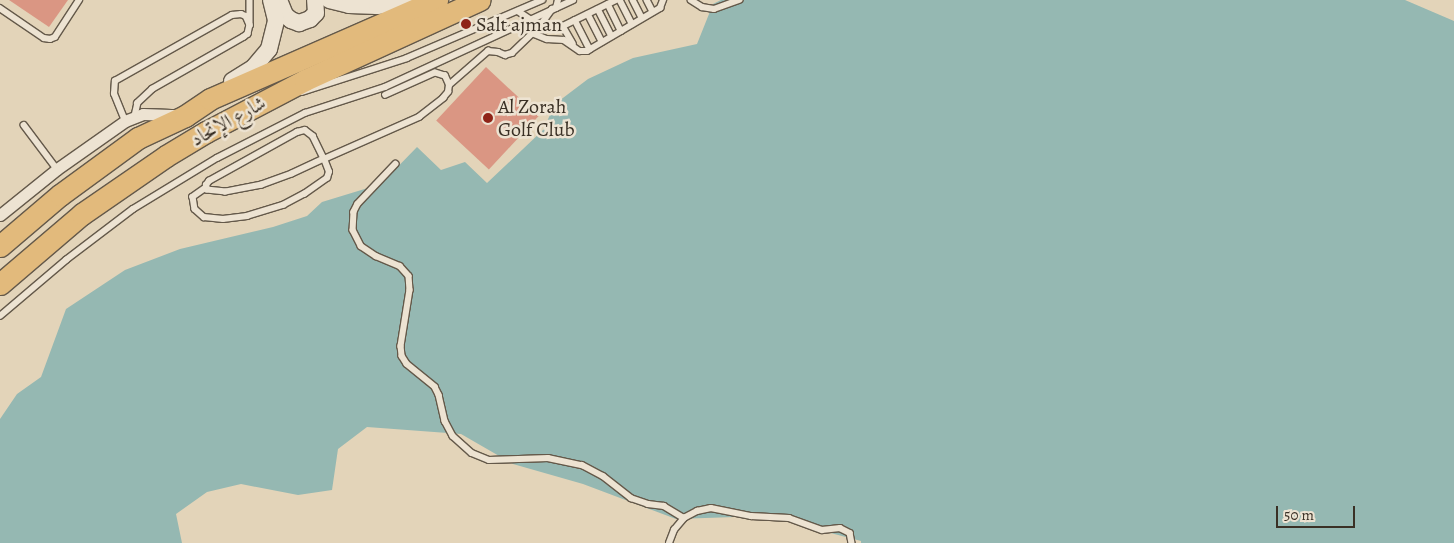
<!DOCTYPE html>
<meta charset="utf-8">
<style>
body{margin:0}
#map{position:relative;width:1454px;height:543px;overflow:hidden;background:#e3d4b9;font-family:Alegreya,Amiri,serif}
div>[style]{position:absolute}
.water>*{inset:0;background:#95b8b2}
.building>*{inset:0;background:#da9683;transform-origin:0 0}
.roads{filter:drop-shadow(1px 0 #64594a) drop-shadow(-1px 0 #64594a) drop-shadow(0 1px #64594a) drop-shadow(0 -1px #64594a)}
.lane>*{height:5.5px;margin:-2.75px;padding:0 2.75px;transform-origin:2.75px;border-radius:2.75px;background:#ede3d2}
.street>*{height:11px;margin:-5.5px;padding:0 5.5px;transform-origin:5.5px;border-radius:5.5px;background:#ede3d2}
.secondary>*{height:16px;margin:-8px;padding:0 8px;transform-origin:8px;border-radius:8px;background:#ede3d2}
.highway>*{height:21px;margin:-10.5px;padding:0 10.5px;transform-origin:10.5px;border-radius:10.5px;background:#e2ba7c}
.dots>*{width:14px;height:14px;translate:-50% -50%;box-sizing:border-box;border:2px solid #ede3d2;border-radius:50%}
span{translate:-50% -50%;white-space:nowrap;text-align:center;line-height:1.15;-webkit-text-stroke:5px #ede3d2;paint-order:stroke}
.poi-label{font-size:20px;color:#3a3025}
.left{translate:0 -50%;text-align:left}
.street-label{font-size:20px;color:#3a3025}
.scale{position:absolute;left:1276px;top:506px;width:79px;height:22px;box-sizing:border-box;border:2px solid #3a3025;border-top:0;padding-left:6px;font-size:15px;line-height:18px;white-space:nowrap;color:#3a3025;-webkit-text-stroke:4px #ede3d2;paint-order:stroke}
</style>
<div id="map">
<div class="water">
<i style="clip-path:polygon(721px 0,1405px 0,1454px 21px,1454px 543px,861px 543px,861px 541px,766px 516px,676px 519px,583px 484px,513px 464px,461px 434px,367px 427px,338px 449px,332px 490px,298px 495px,241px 484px,207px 492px,176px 514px,182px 543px,0 543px,0 419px,17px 394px,41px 377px,66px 309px,125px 270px,180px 249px,273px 227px,307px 216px,322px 202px,381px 184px,417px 147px,441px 170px,465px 162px,487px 183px,543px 130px,555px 104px,588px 79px,633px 58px,697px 44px,713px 4px)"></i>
</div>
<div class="building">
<i style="clip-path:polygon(9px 0,68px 0,49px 27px)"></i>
<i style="left:486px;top:67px;width:72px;height:73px;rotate:43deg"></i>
</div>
<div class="roads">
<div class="lane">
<i style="left:250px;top:0;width:23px;rotate:90deg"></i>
<i style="left:620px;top:0;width:27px;rotate:63deg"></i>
<i style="left:633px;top:0;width:20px;rotate:63deg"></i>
<i style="left:647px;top:0;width:13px;rotate:63deg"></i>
<i style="left:691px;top:0;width:13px;rotate:32deg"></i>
<i style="left:702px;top:7px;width:12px;rotate:9deg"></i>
<i style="left:714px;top:9px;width:27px;rotate:-20deg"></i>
<i style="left:608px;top:4px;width:30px;rotate:64deg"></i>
<i style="left:0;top:8px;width:53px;rotate:34.3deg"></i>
<i style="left:44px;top:38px;width:6px;rotate:9deg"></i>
<i style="left:50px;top:39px;width:5px;rotate:-22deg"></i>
<i style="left:55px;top:37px;width:44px;rotate:-57deg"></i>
<i style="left:598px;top:9px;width:30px;rotate:63deg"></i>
<i style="left:518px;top:11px;width:27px;rotate:34deg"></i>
<i style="left:588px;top:14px;width:31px;rotate:63deg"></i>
<i style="left:575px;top:20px;width:33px;rotate:63deg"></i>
<i style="left:563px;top:26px;width:20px;rotate:60deg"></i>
<i style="left:539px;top:27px;width:12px;rotate:9deg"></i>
<i style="left:551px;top:29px;width:12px;rotate:-14deg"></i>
<i style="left:563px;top:26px;width:59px;rotate:-26.1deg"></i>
<i style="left:532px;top:33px;width:16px;rotate:22deg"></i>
<i style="left:547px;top:39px;width:17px;rotate:3deg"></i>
<i style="left:564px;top:40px;width:19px;rotate:35deg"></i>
<i style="left:580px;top:51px;width:7px"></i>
<i style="left:587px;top:51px;width:85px;rotate:-30.5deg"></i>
<i style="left:660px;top:8px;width:9px;rotate:-69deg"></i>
<i style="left:449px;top:85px;width:52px;rotate:-41.1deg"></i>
<i style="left:488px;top:51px;width:10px;rotate:6deg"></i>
<i style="left:498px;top:52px;width:8px;rotate:23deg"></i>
<i style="left:505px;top:55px;width:7px;rotate:-16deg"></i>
<i style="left:512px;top:53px;width:37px;rotate:-44deg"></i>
<i style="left:539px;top:27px;width:22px;rotate:-54deg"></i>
<i style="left:552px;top:9px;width:4px;rotate:-14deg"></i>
<i style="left:556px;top:8px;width:8px;rotate:-76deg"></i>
<i style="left:302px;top:92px;width:110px;rotate:-17.9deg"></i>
<i style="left:407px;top:58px;width:147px;rotate:-23.2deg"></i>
<i style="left:125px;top:121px;width:29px;rotate:-112deg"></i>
<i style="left:114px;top:94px;width:13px;rotate:-86deg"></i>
<i style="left:115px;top:81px;width:134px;rotate:-29.4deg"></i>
<i style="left:232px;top:15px;width:9px;rotate:-6deg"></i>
<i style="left:241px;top:14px;width:5px;rotate:22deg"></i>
<i style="left:246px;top:16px;width:10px;rotate:66deg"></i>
<i style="left:250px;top:25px;width:9px;rotate:103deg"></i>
<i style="left:248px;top:34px;width:5px;rotate:143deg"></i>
<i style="left:244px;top:37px;width:105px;rotate:150.3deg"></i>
<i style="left:153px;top:89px;width:21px;rotate:137deg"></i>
<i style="left:138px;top:103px;width:13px;rotate:103deg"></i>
<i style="left:24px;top:125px;width:55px;rotate:53.1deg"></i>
<i style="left:305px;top:130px;width:10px;rotate:37deg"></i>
<i style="left:313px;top:136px;width:25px;rotate:64deg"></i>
<i style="left:324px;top:159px;width:35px;rotate:155deg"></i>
<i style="left:292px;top:174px;width:32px;rotate:160deg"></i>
<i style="left:262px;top:185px;width:37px;rotate:169deg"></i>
<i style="left:226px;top:192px;width:19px;rotate:-174deg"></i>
<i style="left:207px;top:190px;width:5px;rotate:-101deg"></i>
<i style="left:206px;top:185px;width:5px;rotate:-53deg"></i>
<i style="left:209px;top:181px;width:101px;rotate:-29.1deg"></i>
<i style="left:297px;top:132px;width:8px;rotate:-14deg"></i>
<i style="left:396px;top:164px;width:55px;rotate:133.5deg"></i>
<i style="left:358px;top:204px;width:9px;rotate:117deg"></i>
<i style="left:354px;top:212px;width:18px;rotate:93deg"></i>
<i style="left:353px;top:230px;width:18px;rotate:63deg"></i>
<i style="left:361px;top:246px;width:18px;rotate:34deg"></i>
<i style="left:376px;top:256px;width:26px;rotate:23deg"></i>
<i style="left:400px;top:266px;width:13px;rotate:48deg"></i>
<i style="left:409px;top:276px;width:14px;rotate:86deg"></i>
<i style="left:410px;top:290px;width:57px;rotate:99.1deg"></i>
<i style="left:401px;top:346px;width:10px;rotate:84deg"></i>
<i style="left:402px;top:356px;width:9px;rotate:58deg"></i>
<i style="left:407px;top:364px;width:36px;rotate:39deg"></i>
<i style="left:435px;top:387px;width:9px;rotate:63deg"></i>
<i style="left:439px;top:395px;width:27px;rotate:77deg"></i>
<i style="left:445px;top:421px;width:17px;rotate:62deg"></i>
<i style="left:453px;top:436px;width:25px;rotate:42deg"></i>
<i style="left:472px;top:453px;width:18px;rotate:22deg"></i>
<i style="left:489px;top:460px;width:59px;rotate:-1.9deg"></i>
<i style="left:548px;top:458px;width:35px;rotate:12deg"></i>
<i style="left:582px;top:465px;width:24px;rotate:28deg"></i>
<i style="left:603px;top:476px;width:36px;rotate:38deg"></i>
<i style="left:631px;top:498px;width:18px;rotate:19deg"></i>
<i style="left:648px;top:504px;width:16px;rotate:7deg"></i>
<i style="left:664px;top:506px;width:23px;rotate:31deg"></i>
<i style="left:206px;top:188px;width:16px;rotate:145deg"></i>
<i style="left:193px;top:197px;width:12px;rotate:81deg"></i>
<i style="left:195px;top:209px;width:12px;rotate:42deg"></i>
<i style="left:204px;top:217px;width:19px;rotate:6deg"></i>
<i style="left:223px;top:219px;width:24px;rotate:-7deg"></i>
<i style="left:247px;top:216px;width:38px;rotate:-17deg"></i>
<i style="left:283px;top:205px;width:24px;rotate:-28deg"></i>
<i style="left:304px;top:194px;width:28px;rotate:-35deg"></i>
<i style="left:327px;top:178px;width:6px;rotate:-72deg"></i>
<i style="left:329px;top:172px;width:14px;rotate:-111deg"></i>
<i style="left:324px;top:159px;width:104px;rotate:-23.9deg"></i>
<i style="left:419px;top:117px;width:31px;rotate:-38deg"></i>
<i style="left:443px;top:98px;width:8px;rotate:-50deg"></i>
<i style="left:448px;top:92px;width:7px;rotate:-82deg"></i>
<i style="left:449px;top:85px;width:10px;rotate:-114deg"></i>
<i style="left:445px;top:76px;width:10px;rotate:-163deg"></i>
<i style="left:435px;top:73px;width:54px;rotate:155.8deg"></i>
<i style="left:0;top:316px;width:87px;rotate:-40.3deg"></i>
<i style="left:66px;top:260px;width:84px;rotate:-37.3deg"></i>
<i style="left:133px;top:209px;width:98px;rotate:-31.3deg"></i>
<i style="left:217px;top:158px;width:99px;rotate:-27.1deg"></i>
<i style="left:305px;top:113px;width:84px;rotate:-18deg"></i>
<i style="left:385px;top:87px;width:207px;rotate:-24.8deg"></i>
<i style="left:669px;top:543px;width:14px;rotate:-69deg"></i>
<i style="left:674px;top:530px;width:16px;rotate:-50deg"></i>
<i style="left:684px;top:518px;width:15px;rotate:-28deg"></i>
<i style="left:697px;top:511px;width:14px;rotate:-12deg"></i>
<i style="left:711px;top:508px;width:41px;rotate:11.3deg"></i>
<i style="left:751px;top:516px;width:38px;rotate:3deg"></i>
<i style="left:789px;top:518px;width:35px;rotate:20deg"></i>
<i style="left:822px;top:530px;width:18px;rotate:-6deg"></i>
<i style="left:840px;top:528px;width:11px;rotate:27deg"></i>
<i style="left:850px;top:533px;width:10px;rotate:79deg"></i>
</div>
<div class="street">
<i style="left:0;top:215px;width:73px;rotate:-38.9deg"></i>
<i style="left:57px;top:169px;width:83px;rotate:-35.2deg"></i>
<i style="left:125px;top:121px;width:19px;rotate:-21deg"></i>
<i style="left:143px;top:114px;width:35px;rotate:2deg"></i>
</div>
<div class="secondary">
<i style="left:279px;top:0;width:16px;rotate:68deg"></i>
<i style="left:285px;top:15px;width:8px;rotate:40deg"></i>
<i style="left:291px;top:20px;width:9px;rotate:21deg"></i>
<i style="left:299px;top:23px;width:12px;rotate:-20deg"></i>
<i style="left:310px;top:19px;width:8px;rotate:-45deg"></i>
<i style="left:316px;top:13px;width:13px;rotate:-94deg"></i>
<i style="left:329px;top:0;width:21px;rotate:14deg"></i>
<i style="left:349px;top:5px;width:28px;rotate:2deg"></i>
<i style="left:377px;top:6px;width:46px;rotate:-5deg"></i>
<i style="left:232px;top:81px;width:26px;rotate:-32deg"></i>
<i style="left:254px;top:67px;width:23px;rotate:-50deg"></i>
<i style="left:269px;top:49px;width:30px;rotate:-76deg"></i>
<i style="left:276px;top:20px;width:21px;rotate:-104deg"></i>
</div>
<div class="highway">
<i style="left:0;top:246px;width:79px;rotate:-40.4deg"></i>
<i style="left:60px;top:195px;width:97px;rotate:-36.2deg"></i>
<i style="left:138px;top:138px;width:52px;rotate:-25.1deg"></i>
<i style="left:185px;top:116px;width:30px;rotate:-34deg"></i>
<i style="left:210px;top:99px;width:248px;rotate:-23.6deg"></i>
<i style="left:0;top:284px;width:108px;rotate:-40.5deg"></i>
<i style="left:82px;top:214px;width:102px;rotate:-34.6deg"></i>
<i style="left:166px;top:156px;width:47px;rotate:-31deg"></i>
<i style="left:206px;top:132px;width:112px;rotate:-27.7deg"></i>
<i style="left:305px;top:80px;width:192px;rotate:-24.6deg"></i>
</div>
</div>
<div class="dots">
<i style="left:466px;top:24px;background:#8f2418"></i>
<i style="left:488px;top:118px;background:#8f2418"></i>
</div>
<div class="poi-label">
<span class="left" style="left:476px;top:24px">Salt ajman</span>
<span class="left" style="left:498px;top:118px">Al Zorah<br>Golf Club</span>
</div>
<div class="street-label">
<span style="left:228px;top:121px;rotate:-29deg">شارع الإتحاد</span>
</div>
<div class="scale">50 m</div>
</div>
